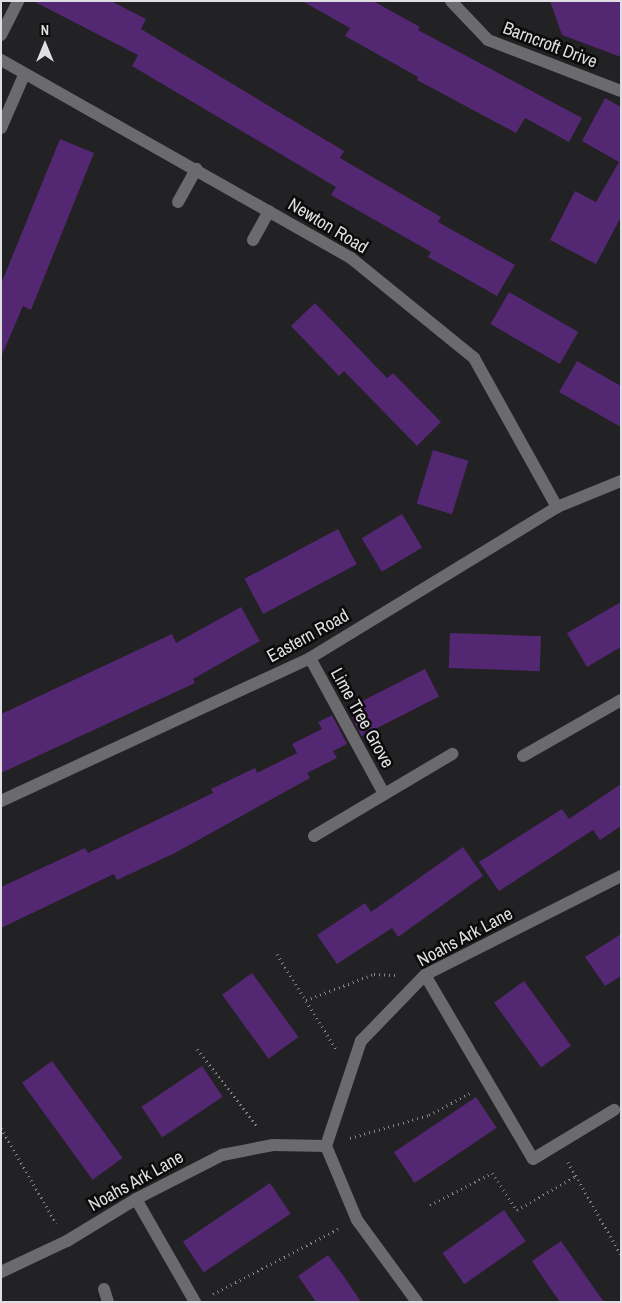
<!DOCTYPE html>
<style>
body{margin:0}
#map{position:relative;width:622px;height:1303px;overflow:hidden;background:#222123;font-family:"Archivo Narrow",sans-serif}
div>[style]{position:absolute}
.building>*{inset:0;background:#542772;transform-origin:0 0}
.path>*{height:3px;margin-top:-1.5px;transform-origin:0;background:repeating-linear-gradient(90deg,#878688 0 1px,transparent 0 5px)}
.minor>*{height:12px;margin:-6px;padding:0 6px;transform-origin:6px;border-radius:6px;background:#6b6a6c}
span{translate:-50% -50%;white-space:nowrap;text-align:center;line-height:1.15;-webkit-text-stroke:5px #0b0b0c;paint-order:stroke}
.street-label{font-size:18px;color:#dfdee0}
.frame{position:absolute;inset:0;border:2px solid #dfdee0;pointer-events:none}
.north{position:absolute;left:20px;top:20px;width:50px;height:50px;-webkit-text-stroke:4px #0b0b0c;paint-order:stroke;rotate:0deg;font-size:14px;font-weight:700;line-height:20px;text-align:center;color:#dfdee0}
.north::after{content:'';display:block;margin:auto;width:18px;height:22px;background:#dfdee0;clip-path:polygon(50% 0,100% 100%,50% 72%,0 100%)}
</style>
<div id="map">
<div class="building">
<i style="clip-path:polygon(33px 1px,111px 1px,146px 19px,141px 29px,344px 151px,340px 158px,441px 217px,438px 222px,515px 265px,497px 296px,428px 257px,431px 252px,331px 195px,336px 187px,132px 66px,138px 55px)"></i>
<i style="clip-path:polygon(302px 1px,373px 1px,420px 27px,418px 30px,582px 118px,569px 142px,525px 118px,516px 133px,417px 80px,418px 77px,345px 36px,350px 28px)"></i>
<i style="clip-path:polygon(550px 1px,621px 1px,621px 57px,562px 35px)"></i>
<i style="clip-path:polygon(605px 98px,621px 107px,621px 217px,596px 264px,550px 240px,575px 191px,596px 202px,619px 162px,582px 141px)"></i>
<i style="clip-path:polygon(60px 139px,94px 153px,31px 310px,23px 306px,1px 357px,1px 284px)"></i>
<i style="left:509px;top:292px;width:80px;height:37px;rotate:30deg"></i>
<i style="clip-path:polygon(315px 303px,387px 378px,393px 373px,441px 422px,417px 446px,344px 371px,339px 376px,291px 326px)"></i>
<i style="clip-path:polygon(577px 361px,621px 386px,621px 427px,559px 392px)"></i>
<i style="left:433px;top:450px;width:37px;height:56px;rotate:17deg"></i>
<i style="left:402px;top:514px;width:39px;height:47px;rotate:59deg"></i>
<i style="left:338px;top:529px;width:40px;height:106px;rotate:62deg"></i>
<i style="clip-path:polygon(621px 602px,621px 647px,587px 667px,567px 633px)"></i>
<i style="clip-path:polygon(241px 607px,260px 641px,193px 679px,195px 683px,1px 773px,1px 714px,172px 634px,176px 643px)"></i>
<i style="left:450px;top:633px;width:91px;height:35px;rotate:2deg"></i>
<i style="left:425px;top:669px;width:31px;height:87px;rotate:63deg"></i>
<i style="clip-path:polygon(332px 715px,347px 744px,333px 751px,337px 758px,307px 773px,310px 778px,175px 853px,117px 880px,114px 874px,1px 928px,1px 887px,85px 848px,88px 853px,213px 793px,211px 789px,255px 768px,257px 773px,297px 753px,292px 744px,322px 729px,318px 722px)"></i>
<i style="clip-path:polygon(621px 784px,621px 826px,600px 840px,593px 830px,499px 891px,479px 862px,562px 809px,569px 819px)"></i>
<i style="clip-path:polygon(463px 847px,483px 876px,398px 937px,392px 928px,337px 964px,317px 935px,365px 903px,371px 912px)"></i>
<i style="clip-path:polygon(621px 934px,621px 976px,605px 986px,585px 957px)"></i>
<i style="left:252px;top:973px;width:79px;height:37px;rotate:54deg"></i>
<i style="left:524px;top:981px;width:80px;height:37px;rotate:54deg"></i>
<i style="left:52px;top:1061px;width:120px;height:37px;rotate:54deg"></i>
<i style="left:202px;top:1066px;width:37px;height:73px;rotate:56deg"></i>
<i style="left:476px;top:1097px;width:37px;height:99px;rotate:56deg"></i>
<i style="left:270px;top:1183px;width:37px;height:105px;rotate:56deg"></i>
<i style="left:504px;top:1210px;width:38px;height:75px;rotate:55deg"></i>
<i style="clip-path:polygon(561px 1241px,604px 1302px,560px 1302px,550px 1288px,532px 1261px)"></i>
<i style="clip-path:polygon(328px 1255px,345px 1278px,361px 1302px,316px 1302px,298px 1276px)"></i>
</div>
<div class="path">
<i style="left:277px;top:954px;width:112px;rotate:58.2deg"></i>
<i style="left:306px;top:1000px;width:73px;rotate:-20.9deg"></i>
<i style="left:374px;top:974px;width:21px;rotate:3deg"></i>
<i style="left:197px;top:1049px;width:99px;rotate:52deg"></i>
<i style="left:1px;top:1128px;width:110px;rotate:59.9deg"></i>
<i style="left:350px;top:1138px;width:82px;rotate:-16.2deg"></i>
<i style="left:429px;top:1115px;width:47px;rotate:-28.2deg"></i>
<i style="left:568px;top:1162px;width:107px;rotate:60.3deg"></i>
<i style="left:430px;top:1205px;width:70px;rotate:-27.3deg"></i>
<i style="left:492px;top:1173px;width:45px;rotate:56deg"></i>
<i style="left:517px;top:1210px;width:68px;rotate:-30deg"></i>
<i style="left:213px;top:1294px;width:141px;rotate:-27.5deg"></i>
</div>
<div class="minor">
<i style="left:451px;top:1px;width:54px;rotate:46.5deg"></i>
<i style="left:488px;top:40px;width:142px;rotate:21deg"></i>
<i style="left:1px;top:35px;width:38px;rotate:-63deg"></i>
<i style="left:1px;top:60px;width:402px;rotate:29.5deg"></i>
<i style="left:351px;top:258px;width:159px;rotate:39.1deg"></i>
<i style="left:474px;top:358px;width:171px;rotate:60.9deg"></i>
<i style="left:1px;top:128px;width:58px;rotate:-66.5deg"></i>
<i style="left:178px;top:202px;width:38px;rotate:-61deg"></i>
<i style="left:253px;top:240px;width:33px;rotate:-61deg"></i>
<i style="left:310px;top:658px;width:155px;rotate:61.4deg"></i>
<i style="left:523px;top:756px;width:113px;rotate:-29.7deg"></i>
<i style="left:1px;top:801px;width:340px;rotate:-24.8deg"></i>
<i style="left:310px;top:658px;width:289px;rotate:-31.4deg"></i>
<i style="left:557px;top:507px;width:69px;rotate:-22.1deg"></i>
<i style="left:314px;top:836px;width:161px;rotate:-30.7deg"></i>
<i style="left:425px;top:975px;width:213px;rotate:59.6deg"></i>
<i style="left:533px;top:1159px;width:95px;rotate:-31.2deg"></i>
<i style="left:326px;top:1146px;width:80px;rotate:67.3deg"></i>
<i style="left:357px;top:1220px;width:102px;rotate:53.8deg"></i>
<i style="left:136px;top:1199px;width:119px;rotate:60.2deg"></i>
<i style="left:1px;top:1272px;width:73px;rotate:-25.2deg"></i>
<i style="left:67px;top:1241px;width:81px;rotate:-31.3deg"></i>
<i style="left:136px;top:1199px;width:97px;rotate:-27.1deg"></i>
<i style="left:222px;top:1155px;width:52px;rotate:-11.1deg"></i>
<i style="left:273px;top:1145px;width:53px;rotate:1.1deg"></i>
<i style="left:326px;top:1146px;width:111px;rotate:-71.6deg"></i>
<i style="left:361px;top:1041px;width:92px;rotate:-45.9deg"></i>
<i style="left:425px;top:975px;width:220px;rotate:-26.8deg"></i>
<i style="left:104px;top:1289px;width:14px;rotate:73deg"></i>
</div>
<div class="street-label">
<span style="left:550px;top:45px;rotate:21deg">Barncroft Drive</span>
<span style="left:328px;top:226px;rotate:31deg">Newton Road</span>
<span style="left:308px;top:636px;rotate:-29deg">Eastern Road</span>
<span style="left:362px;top:718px;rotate:61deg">Lime Tree Grove</span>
<span style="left:465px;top:937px;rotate:-28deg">Noahs Ark Lane</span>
<span style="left:136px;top:1181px;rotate:-29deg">Noahs Ark Lane</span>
</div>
<div class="frame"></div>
<div class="north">N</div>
</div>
